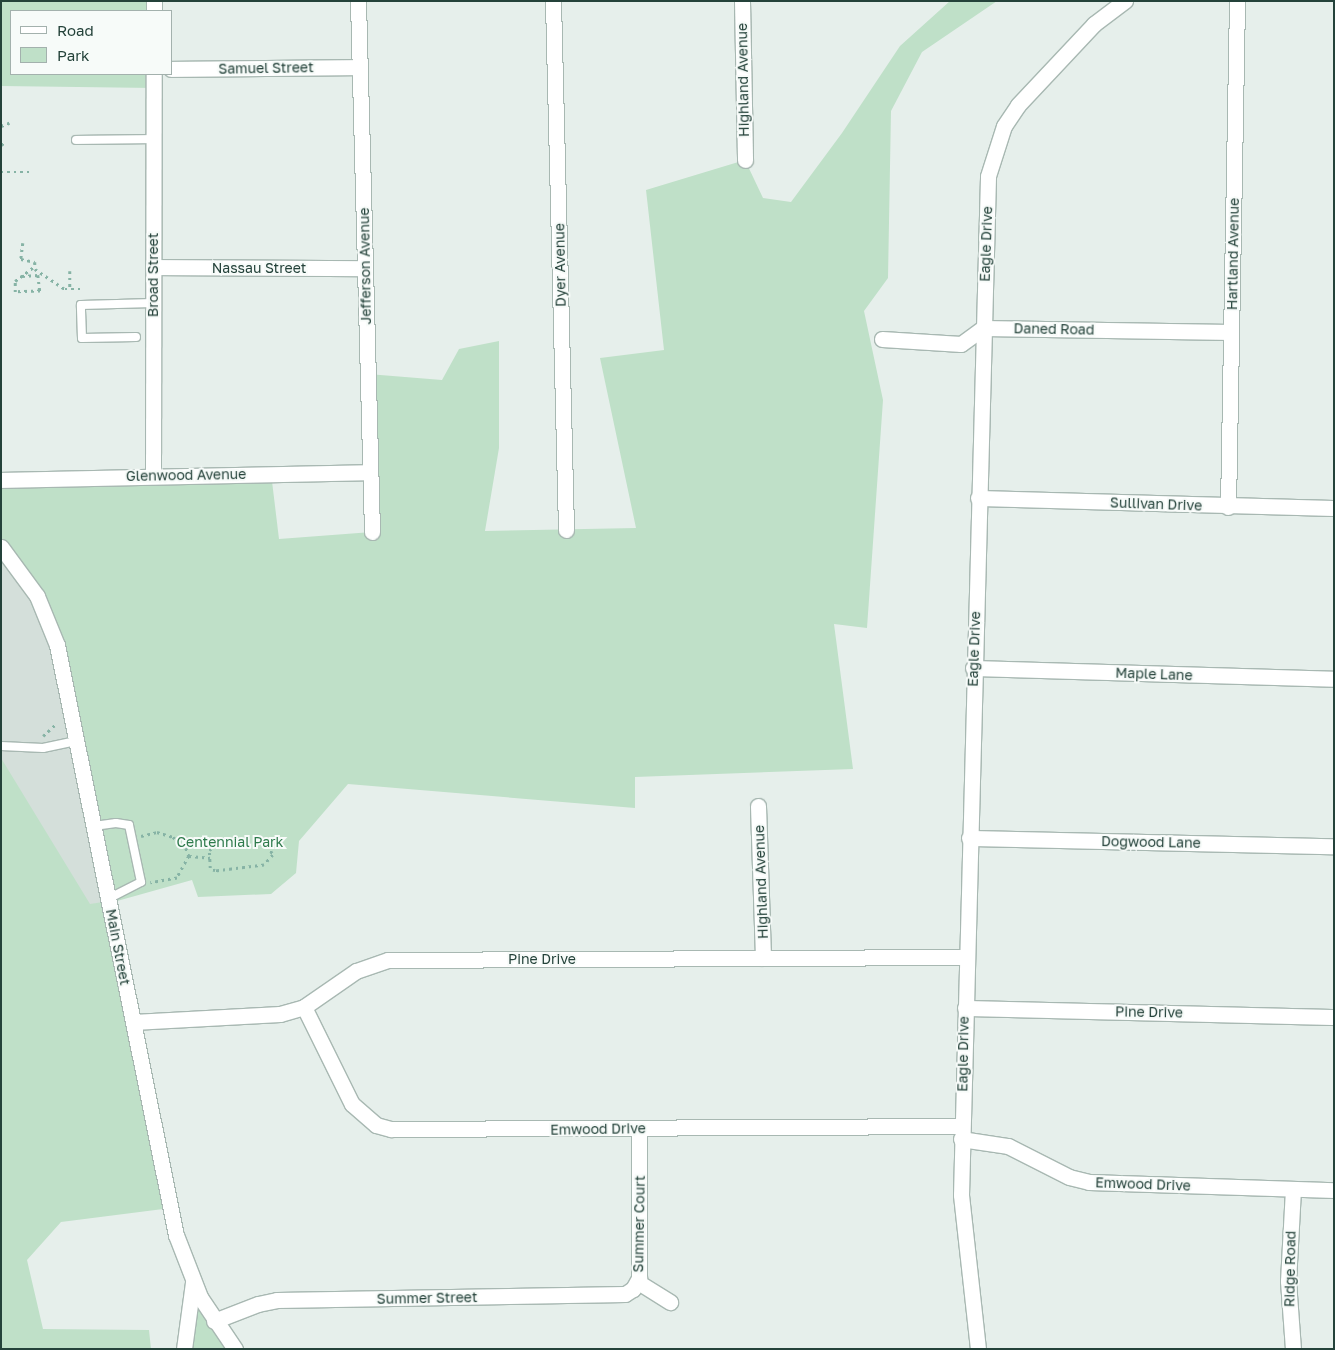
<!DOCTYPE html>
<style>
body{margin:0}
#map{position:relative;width:1335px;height:1350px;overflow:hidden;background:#e6efeb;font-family:"Golos Text",sans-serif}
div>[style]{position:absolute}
.built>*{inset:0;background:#d4dfda}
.green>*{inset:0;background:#bfe0c8}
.path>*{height:2.5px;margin-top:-1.25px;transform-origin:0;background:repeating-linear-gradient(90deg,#86b3a5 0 2.5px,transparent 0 6.5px)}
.roads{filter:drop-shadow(1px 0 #a8b8b2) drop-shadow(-1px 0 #a8b8b2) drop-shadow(0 1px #a8b8b2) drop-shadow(0 -1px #a8b8b2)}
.service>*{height:8px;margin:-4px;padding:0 4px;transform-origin:4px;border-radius:4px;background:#fff}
.minor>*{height:15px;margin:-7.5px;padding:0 7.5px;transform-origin:7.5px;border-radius:7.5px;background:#fff}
span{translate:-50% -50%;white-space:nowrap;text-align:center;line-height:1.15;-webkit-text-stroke:4px #f7fbf9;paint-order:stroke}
.street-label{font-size:14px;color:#24423a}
.park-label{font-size:14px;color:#2d7a4b}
.frame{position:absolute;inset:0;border:2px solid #24423a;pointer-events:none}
.legend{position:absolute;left:10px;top:10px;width:162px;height:65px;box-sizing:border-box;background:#f7fbf9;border:1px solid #a3b1ad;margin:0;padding:6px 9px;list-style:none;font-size:15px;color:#24423a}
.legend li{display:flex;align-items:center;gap:10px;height:25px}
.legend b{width:25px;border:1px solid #a3b1ad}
</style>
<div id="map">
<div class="built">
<i style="clip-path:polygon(1px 547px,49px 620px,109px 901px,1px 922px)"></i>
</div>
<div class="green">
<i style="clip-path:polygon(1px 1px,154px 1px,154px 11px,11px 11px,11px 74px,154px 74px,154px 88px,1px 86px)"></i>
<i style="clip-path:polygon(950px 1px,997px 1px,922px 52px,891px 111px,888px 278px,864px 311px,883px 400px,867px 628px,834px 624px,853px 769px,635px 777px,635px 808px,348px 784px,299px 841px,296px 873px,271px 894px,198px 897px,192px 880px,110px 903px,171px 1208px,61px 1222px,27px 1260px,43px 1329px,149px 1330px,151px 1349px,1px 1349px,1px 758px,90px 904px,109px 901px,57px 645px,1px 547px,1px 480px,271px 473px,279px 539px,372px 532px,368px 374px,442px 380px,459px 349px,499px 341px,499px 448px,485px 531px,636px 528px,600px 358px,664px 350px,646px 190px,745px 160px,763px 198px,791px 202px,842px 133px,900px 46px)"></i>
<i style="clip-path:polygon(193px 1282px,235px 1349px,184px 1349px)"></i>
</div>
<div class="path">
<i style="left:1px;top:126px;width:9px;rotate:-21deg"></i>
<i style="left:1px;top:145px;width:4px;rotate:-34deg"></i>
<i style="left:1px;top:172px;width:31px"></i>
<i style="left:23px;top:243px;width:16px;rotate:97deg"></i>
<i style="left:21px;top:259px;width:14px;rotate:12deg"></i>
<i style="left:35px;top:262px;width:7px;rotate:90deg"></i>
<i style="left:35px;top:269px;width:36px;rotate:34deg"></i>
<i style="left:65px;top:289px;width:15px"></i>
<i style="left:70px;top:271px;width:18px;rotate:90deg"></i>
<i style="left:22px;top:276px;width:16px;rotate:-4deg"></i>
<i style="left:38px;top:275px;width:16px;rotate:83deg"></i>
<i style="left:40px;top:291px;width:25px;rotate:178deg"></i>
<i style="left:15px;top:292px;width:11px;rotate:-90deg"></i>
<i style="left:15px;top:281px;width:25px;rotate:-37deg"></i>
<i style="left:43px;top:736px;width:19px;rotate:-43deg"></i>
<i style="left:141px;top:836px;width:16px;rotate:-14deg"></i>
<i style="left:157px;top:832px;width:17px;rotate:17deg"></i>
<i style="left:173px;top:837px;width:17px;rotate:40deg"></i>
<i style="left:186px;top:848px;width:9px;rotate:69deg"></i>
<i style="left:189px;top:856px;width:25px;rotate:119deg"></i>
<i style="left:177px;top:878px;width:27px;rotate:170deg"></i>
<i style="left:222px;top:843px;width:46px;rotate:2.5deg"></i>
<i style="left:268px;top:845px;width:11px;rotate:63deg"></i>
<i style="left:273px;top:855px;width:13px;rotate:132deg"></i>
<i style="left:264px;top:865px;width:49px;rotate:173deg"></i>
<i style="left:215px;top:871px;width:6px;rotate:-149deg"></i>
<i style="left:210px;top:868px;width:18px;rotate:-93deg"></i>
<i style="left:209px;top:850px;width:15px;rotate:-28deg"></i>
<i style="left:189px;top:856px;width:21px;rotate:5deg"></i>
</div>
<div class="roads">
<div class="service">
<i style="left:76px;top:140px;width:78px;rotate:-0.7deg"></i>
<i style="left:136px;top:337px;width:54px;rotate:178.9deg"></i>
<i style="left:82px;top:338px;width:33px;rotate:-92deg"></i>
<i style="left:81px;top:305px;width:72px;rotate:-1.6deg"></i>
<i style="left:1px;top:746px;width:42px;rotate:2.7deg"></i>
<i style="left:43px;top:748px;width:35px;rotate:-12deg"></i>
<i style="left:94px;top:826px;width:22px;rotate:-8deg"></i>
<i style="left:116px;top:823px;width:13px;rotate:9deg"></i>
<i style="left:129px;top:825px;width:58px;rotate:78.1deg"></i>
<i style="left:141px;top:882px;width:36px;rotate:153deg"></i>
</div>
<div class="minor">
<i style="left:358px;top:1px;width:531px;rotate:88.49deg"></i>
<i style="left:553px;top:1px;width:529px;rotate:88.59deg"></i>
<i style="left:742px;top:1px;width:159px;rotate:88.9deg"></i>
<i style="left:154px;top:11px;width:10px;rotate:-90deg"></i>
<i style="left:171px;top:69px;width:189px;rotate:-0.6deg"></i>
<i style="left:153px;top:267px;width:212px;rotate:0.3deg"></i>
<i style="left:882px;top:339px;width:79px;rotate:3.6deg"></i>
<i style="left:961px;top:344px;width:27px;rotate:-36deg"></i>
<i style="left:983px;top:328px;width:248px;rotate:0.9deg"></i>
<i style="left:153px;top:475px;width:401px;rotate:-89.9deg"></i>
<i style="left:1px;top:480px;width:369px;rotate:-1.2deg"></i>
<i style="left:978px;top:498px;width:356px;rotate:1.6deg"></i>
<i style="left:1228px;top:507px;width:506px;rotate:-88.98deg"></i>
<i style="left:1px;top:547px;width:61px;rotate:53.7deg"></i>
<i style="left:37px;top:596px;width:53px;rotate:67.8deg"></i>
<i style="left:57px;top:645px;width:602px;rotate:78.6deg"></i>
<i style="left:176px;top:1235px;width:66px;rotate:68.8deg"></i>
<i style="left:200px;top:1297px;width:63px;rotate:56.1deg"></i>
<i style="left:973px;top:668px;width:361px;rotate:1.7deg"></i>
<i style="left:758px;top:806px;width:152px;rotate:88.1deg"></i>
<i style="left:969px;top:838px;width:365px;rotate:1.3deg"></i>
<i style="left:304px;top:1007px;width:108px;rotate:63.7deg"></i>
<i style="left:352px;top:1104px;width:32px;rotate:41deg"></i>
<i style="left:376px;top:1125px;width:16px;rotate:15deg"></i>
<i style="left:391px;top:1129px;width:571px;rotate:-0.3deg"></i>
<i style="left:965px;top:1008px;width:369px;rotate:1.4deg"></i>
<i style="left:133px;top:1022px;width:147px;rotate:-3.1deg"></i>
<i style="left:280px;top:1014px;width:25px;rotate:-16deg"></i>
<i style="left:304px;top:1007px;width:63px;rotate:-34.7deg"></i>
<i style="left:356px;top:971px;width:34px;rotate:-19deg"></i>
<i style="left:388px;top:960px;width:578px;rotate:-0.3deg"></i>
<i style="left:961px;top:1139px;width:48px;rotate:8.5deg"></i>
<i style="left:1008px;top:1146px;width:68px;rotate:26.9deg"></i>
<i style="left:1069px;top:1177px;width:21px;rotate:14deg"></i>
<i style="left:1089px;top:1182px;width:245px;rotate:1.9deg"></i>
<i style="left:1293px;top:1189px;width:92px;rotate:93.1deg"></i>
<i style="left:1288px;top:1281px;width:68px;rotate:85.8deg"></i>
<i style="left:638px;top:1282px;width:38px;rotate:32deg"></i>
<i style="left:214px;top:1321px;width:47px;rotate:-21.1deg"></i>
<i style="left:258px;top:1304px;width:19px;rotate:-12deg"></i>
<i style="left:277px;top:1300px;width:348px;rotate:-1deg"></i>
<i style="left:625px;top:1294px;width:9px;rotate:-32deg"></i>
<i style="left:633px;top:1289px;width:13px;rotate:-61deg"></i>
<i style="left:639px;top:1278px;width:149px;rotate:-90deg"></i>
<i style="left:184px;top:1349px;width:68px;rotate:-82.3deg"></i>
<i style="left:978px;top:1349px;width:155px;rotate:-96.3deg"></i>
<i style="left:961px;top:1195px;width:1019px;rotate:-88.48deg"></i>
<i style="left:988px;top:176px;width:52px;rotate:-72.3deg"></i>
<i style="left:1004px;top:126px;width:25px;rotate:-56deg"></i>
<i style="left:1018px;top:105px;width:111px;rotate:-46.8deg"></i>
<i style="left:1094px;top:24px;width:39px;rotate:-37deg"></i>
</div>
</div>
<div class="street-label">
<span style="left:266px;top:68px;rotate:-1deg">Samuel Street</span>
<span style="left:743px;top:80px;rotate:-91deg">Highland Avenue</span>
<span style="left:986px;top:244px;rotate:-88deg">Eagle Drive</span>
<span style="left:1233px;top:254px;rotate:-89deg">Hartland Avenue</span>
<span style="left:560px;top:265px;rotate:-91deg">Dyer Avenue</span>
<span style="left:365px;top:266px;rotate:-91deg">Jefferson Avenue</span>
<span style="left:259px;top:268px">Nassau Street</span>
<span style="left:153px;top:275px;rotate:-90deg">Broad Street</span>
<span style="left:1054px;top:329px;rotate:1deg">Daned Road</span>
<span style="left:186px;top:475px;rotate:-1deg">Glenwood Avenue</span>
<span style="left:1156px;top:504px;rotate:2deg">Sullivan Drive</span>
<span style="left:974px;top:649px;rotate:-88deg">Eagle Drive</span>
<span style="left:1154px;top:674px;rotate:2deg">Maple Lane</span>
<span style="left:1151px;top:842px;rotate:1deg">Dogwood Lane</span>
<span style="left:761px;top:882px;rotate:-92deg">Highland Avenue</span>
<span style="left:118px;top:947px;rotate:79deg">Main Street</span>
<span style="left:542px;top:959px">Pine Drive</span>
<span style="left:1149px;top:1012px;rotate:1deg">Pine Drive</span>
<span style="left:963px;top:1054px;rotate:-89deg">Eagle Drive</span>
<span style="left:598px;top:1129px;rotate:-1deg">Emwood Drive</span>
<span style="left:1143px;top:1184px;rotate:2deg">Emwood Drive</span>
<span style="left:639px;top:1224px;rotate:-89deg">Summer Court</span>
<span style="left:1290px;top:1269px;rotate:-89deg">Ridge Road</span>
<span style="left:427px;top:1298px;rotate:-1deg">Summer Street</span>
</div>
<div class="park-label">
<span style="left:230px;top:842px">Centennial Park</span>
</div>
<div class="frame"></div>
<ul class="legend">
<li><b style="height:6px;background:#fff"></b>Road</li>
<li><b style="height:14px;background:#bfe0c8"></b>Park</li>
</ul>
</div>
